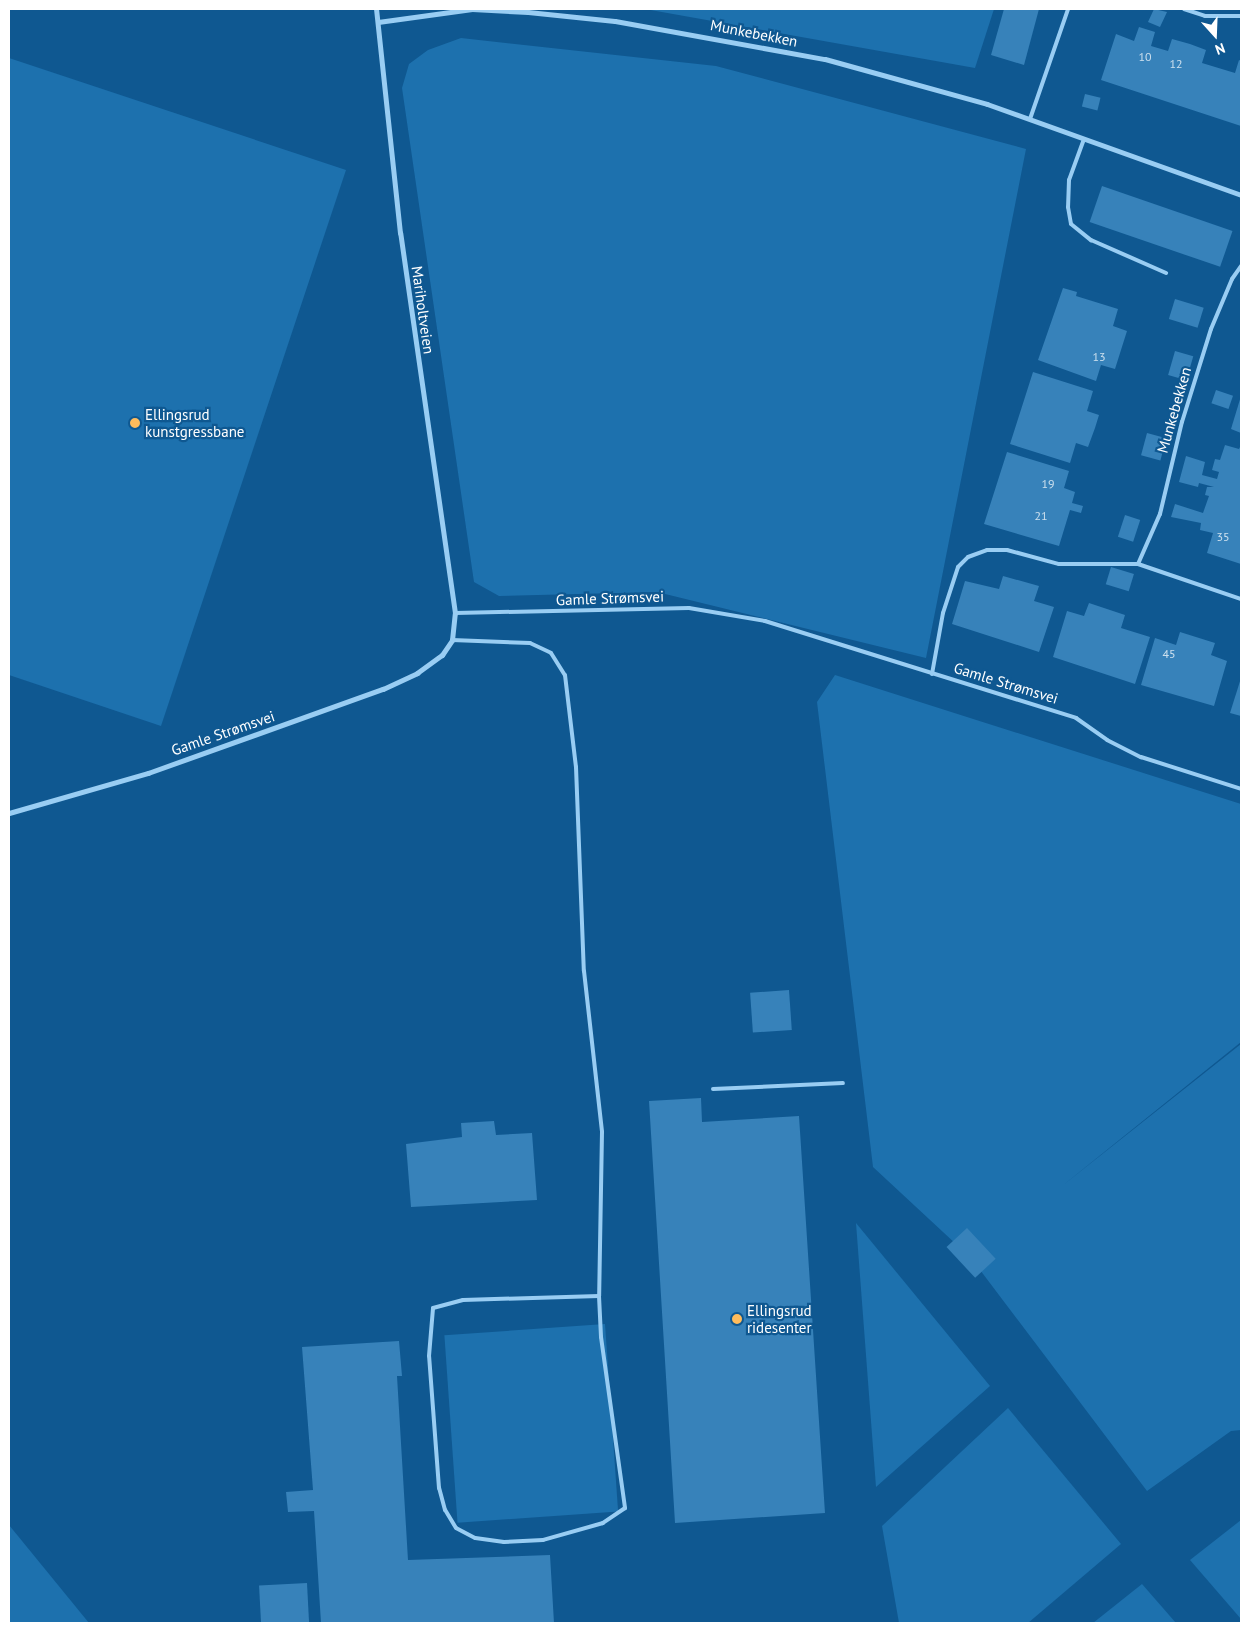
<!DOCTYPE html>
<meta charset="utf-8">
<style>
body{margin:0}
#map{position:relative;width:1250px;height:1632px;overflow:hidden;background:#0f5891;font-family:"PT Sans",sans-serif}
div>[style]{position:absolute}
.green>*{inset:0;background:#1d71ae;transform-origin:0 0}
.building>*{inset:0;background:#3782ba;transform-origin:0 0}
.lane>*{height:4px;margin:-2px;padding:0 2px;transform-origin:2px;border-radius:2px;background:#99cdf3}
.street>*{height:5px;margin:-2.5px;padding:0 2.5px;transform-origin:2.5px;border-radius:2.5px;background:#99cdf3}
.dots>*{width:14px;height:14px;translate:-50% -50%;box-sizing:border-box;border:2px solid #0f5891;border-radius:50%}
span{translate:-50% -50%;white-space:nowrap;text-align:center;line-height:1.15;-webkit-text-stroke:4.5px #0f5891;paint-order:stroke}
.number-label{font-size:12px;color:#cde0ee}
.number-label span{-webkit-text-stroke-width:0}
.street-label{font-size:15px;color:#fff}
.poi-label{font-size:15px;color:#fff}
.left{translate:0 -50%;text-align:left}
.frame{position:absolute;inset:0;border:10px solid #fff;pointer-events:none}
.north{position:absolute;left:1190px;top:10px;width:50px;height:50px;-webkit-text-stroke:4px #0f5891;paint-order:stroke;rotate:160deg;font-size:14px;font-weight:700;line-height:20px;text-align:center;color:#fff}
.north::after{content:'';display:block;margin:auto;width:18px;height:22px;background:#fff;clip-path:polygon(50% 0,100% 100%,50% 72%,0 100%)}
</style>
<div id="map">
<div class="green">
<i style="clip-path:polygon(645px 9px,994px 9px,975px 68px)"></i>
<i style="clip-path:polygon(461px 38px,716px 66px,1026px 149px,926px 658px,657px 592px,499px 596px,474px 582px,402px 88px,409px 64px,428px 50px)"></i>
<i style="clip-path:polygon(9px 58px,346px 170px,161px 726px,9px 675px)"></i>
<i style="clip-path:polygon(835px 675px,1241px 804px,1241px 1042px,1062px 1186px,1241px 1044px,1241px 1430px,1231px 1431px,1147px 1491px,971px 1258px,873px 1167px,817px 702px)"></i>
<i style="clip-path:polygon(856px 1223px,990px 1386px,876px 1487px)"></i>
<i style="left:605px;top:1324px;width:188px;height:161px;rotate:86deg"></i>
<i style="clip-path:polygon(1008px 1408px,1121px 1544px,1028px 1623px,899px 1623px,882px 1526px)"></i>
<i style="clip-path:polygon(1241px 1520px,1241px 1619px,1190px 1560px)"></i>
<i style="clip-path:polygon(9px 1525px,89px 1623px,9px 1623px)"></i>
<i style="clip-path:polygon(1142px 1584px,1176px 1623px,1093px 1623px)"></i>
</div>
<div class="building">
<i style="clip-path:polygon(1004px 9px,1039px 9px,1024px 65px,991px 55px)"></i>
<i style="clip-path:polygon(1154px 9px,1167px 12px,1160px 27px,1148px 22px)"></i>
<i style="clip-path:polygon(1139px 27px,1155px 32px,1151px 46px,1168px 51px,1172px 39px,1190px 44px,1206px 50px,1202px 63px,1235px 73px,1239px 60px,1241px 61px,1241px 126px,1101px 80px,1116px 34px,1134px 41px)"></i>
<i style="left:1085px;top:94px;width:16px;height:13px;rotate:14deg"></i>
<i style="left:1102px;top:186px;width:138px;height:38px;rotate:19deg"></i>
<i style="clip-path:polygon(1063px 288px,1077px 292px,1076px 296px,1118px 309px,1113px 326px,1127px 331px,1115px 369px,1101px 365px,1096px 381px,1038px 360px)"></i>
<i style="left:1175px;top:299px;width:30px;height:21px;rotate:17deg"></i>
<i style="left:1175px;top:351px;width:19px;height:25px;rotate:16deg"></i>
<i style="clip-path:polygon(1033px 372px,1093px 391px,1087px 411px,1099px 415px,1095px 428px,1088px 447px,1076px 443px,1070px 463px,1010px 444px)"></i>
<i style="left:1216px;top:390px;width:18px;height:14px;rotate:19deg"></i>
<i style="clip-path:polygon(1241px 396px,1241px 433px,1231px 429px)"></i>
<i style="left:1147px;top:433px;width:20px;height:23px;rotate:15deg"></i>
<i style="clip-path:polygon(1225px 445px,1239px 449px,1241px 445px,1241px 564px,1207px 553px,1213px 533px,1200px 530px,1201px 523px,1171px 517px,1175px 504px,1203px 513px,1209px 496px,1205px 495px,1207px 487px,1214px 487px,1199px 483px,1198px 487px,1179px 482px,1186px 456px,1205px 462px,1202px 475px,1217px 479px,1219px 472px,1212px 470px,1215px 459px,1220px 460px)"></i>
<i style="clip-path:polygon(1007px 452px,1069px 471px,1064px 488px,1075px 492px,1072px 503px,1083px 506px,1081px 513px,1070px 510px,1059px 546px,984px 524px)"></i>
<i style="left:1125px;top:515px;width:16px;height:23px;rotate:18deg"></i>
<i style="left:1111px;top:567px;width:24px;height:18px;rotate:17deg"></i>
<i style="clip-path:polygon(1003px 576px,1039px 586px,1034px 601px,1054px 607px,1039px 652px,952px 624px,965px 581px,999px 589px)"></i>
<i style="clip-path:polygon(1089px 603px,1125px 615px,1121px 628px,1150px 637px,1135px 684px,1053px 657px,1067px 611px,1084px 616px)"></i>
<i style="clip-path:polygon(1180px 632px,1215px 643px,1211px 655px,1227px 661px,1214px 706px,1141px 685px,1155px 638px,1176px 645px)"></i>
<i style="clip-path:polygon(1241px 678px,1241px 716px,1230px 713px)"></i>
<i style="left:789px;top:990px;width:40px;height:39px;rotate:86deg"></i>
<i style="clip-path:polygon(701px 1098px,702px 1122px,799px 1116px,825px 1513px,675px 1523px,649px 1101px)"></i>
<i style="clip-path:polygon(494px 1121px,496px 1135px,532px 1133px,537px 1200px,411px 1207px,406px 1144px,462px 1137px,461px 1123px)"></i>
<i style="left:967px;top:1228px;width:42px;height:28px;rotate:47deg"></i>
<i style="clip-path:polygon(399px 1341px,402px 1376px,397px 1376px,408px 1560px,550px 1555px,554px 1623px,321px 1623px,314px 1511px,288px 1512px,286px 1492px,313px 1490px,302px 1347px)"></i>
<i style="left:307px;top:1583px;width:40px;height:48px;rotate:87deg"></i>
</div>
<div class="lane">
<i style="left:1184px;top:9px;width:22px;rotate:18deg"></i>
<i style="left:1205px;top:16px;width:36px"></i>
<i style="left:1030px;top:119px;width:116px;rotate:-70.9deg"></i>
<i style="left:1084px;top:139px;width:44px;rotate:110.1deg"></i>
<i style="left:1069px;top:180px;width:27px;rotate:92deg"></i>
<i style="left:1068px;top:207px;width:17px;rotate:80deg"></i>
<i style="left:1071px;top:224px;width:26px;rotate:39deg"></i>
<i style="left:1091px;top:240px;width:82px;rotate:23.7deg"></i>
<i style="left:1138px;top:564px;width:55px;rotate:-66.3deg"></i>
<i style="left:1160px;top:514px;width:95px;rotate:-76.6deg"></i>
<i style="left:1182px;top:422px;width:97px;rotate:-72.7deg"></i>
<i style="left:1211px;top:329px;width:54px;rotate:-67.2deg"></i>
<i style="left:1232px;top:279px;width:16px;rotate:-55deg"></i>
<i style="left:455px;top:613px;width:234px;rotate:-1.2deg"></i>
<i style="left:689px;top:608px;width:77px;rotate:9.7deg"></i>
<i style="left:765px;top:621px;width:326px;rotate:17.3deg"></i>
<i style="left:1076px;top:718px;width:38px;rotate:35deg"></i>
<i style="left:1107px;top:740px;width:38px;rotate:27deg"></i>
<i style="left:1141px;top:757px;width:105px;rotate:17.7deg"></i>
<i style="left:452px;top:640px;width:78px;rotate:2.2deg"></i>
<i style="left:530px;top:643px;width:23px;rotate:25deg"></i>
<i style="left:551px;top:653px;width:26px;rotate:58deg"></i>
<i style="left:565px;top:675px;width:93px;rotate:83.2deg"></i>
<i style="left:576px;top:767px;width:204px;rotate:87.8deg"></i>
<i style="left:584px;top:971px;width:162px;rotate:83.6deg"></i>
<i style="left:602px;top:1132px;width:164px;rotate:91deg"></i>
<i style="left:599px;top:1296px;width:41px;rotate:87.2deg"></i>
<i style="left:601px;top:1337px;width:173px;rotate:82deg"></i>
<i style="left:625px;top:1508px;width:27px;rotate:146deg"></i>
<i style="left:603px;top:1523px;width:62px;rotate:164.2deg"></i>
<i style="left:543px;top:1540px;width:39px;rotate:177deg"></i>
<i style="left:504px;top:1542px;width:29px;rotate:-172deg"></i>
<i style="left:475px;top:1538px;width:21px;rotate:-152deg"></i>
<i style="left:456px;top:1528px;width:21px;rotate:-121deg"></i>
<i style="left:445px;top:1510px;width:23px;rotate:-105deg"></i>
<i style="left:439px;top:1488px;width:132px;rotate:-94.3deg"></i>
<i style="left:429px;top:1356px;width:48px;rotate:-85.2deg"></i>
<i style="left:433px;top:1308px;width:31px;rotate:-15deg"></i>
<i style="left:463px;top:1300px;width:136px;rotate:-1.7deg"></i>
<i style="left:932px;top:674px;width:62px;rotate:-79.8deg"></i>
<i style="left:943px;top:613px;width:48px;rotate:-71.9deg"></i>
<i style="left:958px;top:567px;width:14px;rotate:-45deg"></i>
<i style="left:968px;top:557px;width:20px;rotate:-20deg"></i>
<i style="left:987px;top:550px;width:20px"></i>
<i style="left:1007px;top:550px;width:54px;rotate:15.1deg"></i>
<i style="left:1059px;top:564px;width:79px"></i>
<i style="left:1138px;top:564px;width:109px;rotate:18.8deg"></i>
<i style="left:713px;top:1089px;width:130px;rotate:-2.6deg"></i>
</div>
<div class="street">
<i style="left:378px;top:22px;width:95px;rotate:-7.9deg"></i>
<i style="left:472px;top:9px;width:56px;rotate:3.1deg"></i>
<i style="left:528px;top:12px;width:87px;rotate:5.9deg"></i>
<i style="left:615px;top:21px;width:213px;rotate:10.3deg"></i>
<i style="left:825px;top:59px;width:168px;rotate:15.5deg"></i>
<i style="left:987px;top:104px;width:270px;rotate:19.7deg"></i>
<i style="left:9px;top:813px;width:145px;rotate:-16.1deg"></i>
<i style="left:148px;top:773px;width:250px;rotate:-19.7deg"></i>
<i style="left:383px;top:689px;width:38px;rotate:-25deg"></i>
<i style="left:417px;top:673px;width:31px;rotate:-36deg"></i>
<i style="left:442px;top:655px;width:18px;rotate:-56deg"></i>
<i style="left:452px;top:640px;width:27px;rotate:-84deg"></i>
<i style="left:455px;top:613px;width:384px;rotate:-98.2deg"></i>
<i style="left:400px;top:233px;width:225px;rotate:-96.1deg"></i>
</div>
<div class="dots">
<i style="left:135px;top:423px;background:#ffbc5c"></i>
<i style="left:737px;top:1319px;background:#ffbc5c"></i>
</div>
<div class="number-label">
<span style="left:1145px;top:57px">10</span>
<span style="left:1176px;top:64px">12</span>
<span style="left:1099px;top:357px">13</span>
<span style="left:1048px;top:484px">19</span>
<span style="left:1041px;top:516px">21</span>
<span style="left:1223px;top:537px">35</span>
<span style="left:1169px;top:654px">45</span>
</div>
<div class="street-label">
<span style="left:754px;top:33px;rotate:11deg">Munkebekken</span>
<span style="left:423px;top:310px;rotate:82deg">Mariholtveien</span>
<span style="left:1174px;top:410px;rotate:-74deg">Munkebekken</span>
<span style="left:610px;top:598px;rotate:-2deg">Gamle Strømsvei</span>
<span style="left:1006px;top:683px;rotate:17deg">Gamle Strømsvei</span>
<span style="left:223px;top:733px;rotate:-19deg">Gamle Strømsvei</span>
</div>
<div class="poi-label">
<span class="left" style="left:145px;top:423px">Ellingsrud<br>kunstgressbane</span>
<span class="left" style="left:747px;top:1319px">Ellingsrud<br>ridesenter</span>
</div>
<div class="frame"></div>
<div class="north">N</div>
</div>
